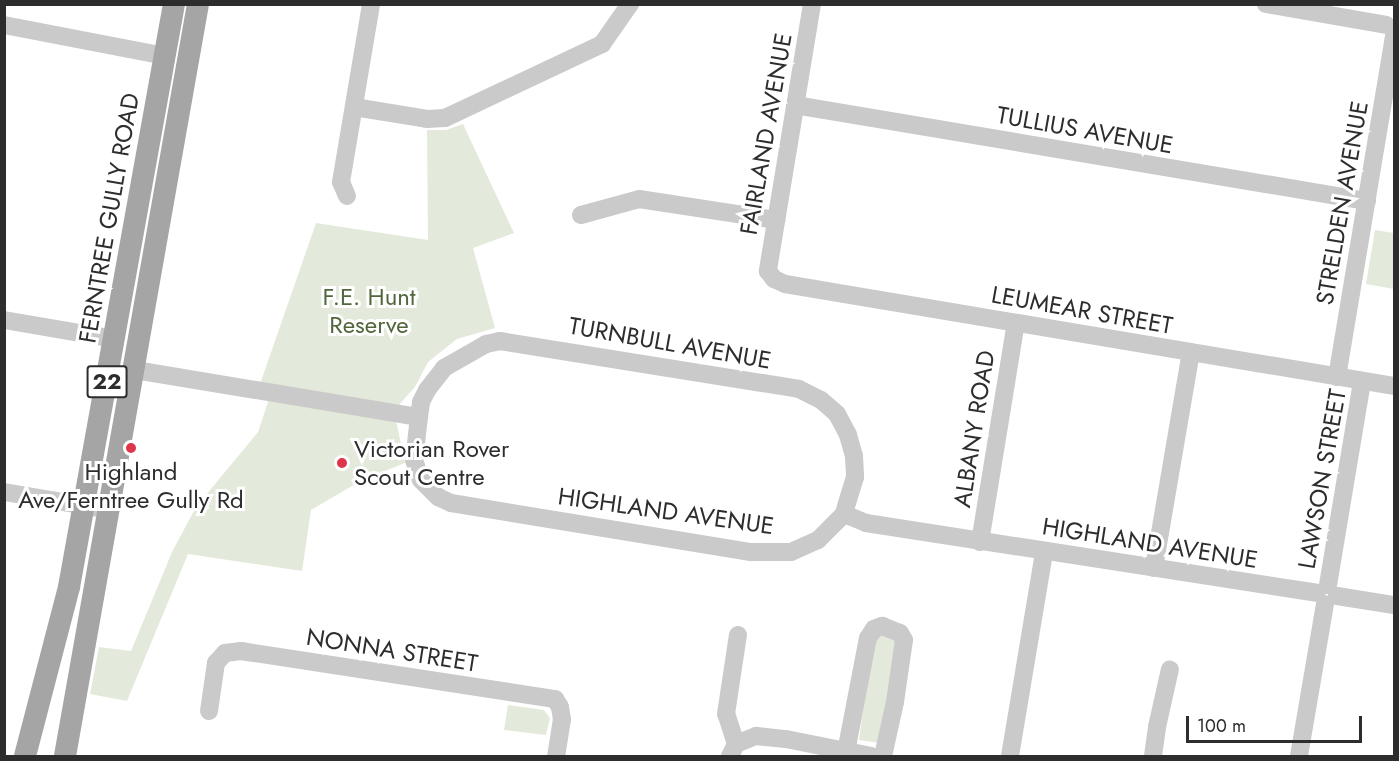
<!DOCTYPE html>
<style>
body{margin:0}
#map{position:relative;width:1399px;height:761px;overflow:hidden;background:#fff;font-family:Jost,sans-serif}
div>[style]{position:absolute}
.green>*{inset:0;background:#e4eadb}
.minor>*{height:18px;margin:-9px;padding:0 9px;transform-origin:9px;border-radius:9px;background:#cacaca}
.major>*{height:22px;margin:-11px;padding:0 11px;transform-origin:11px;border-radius:11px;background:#a5a5a5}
.dots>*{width:16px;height:16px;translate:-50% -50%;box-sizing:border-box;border:3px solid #fff;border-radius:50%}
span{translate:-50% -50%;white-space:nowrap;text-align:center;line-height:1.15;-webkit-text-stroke:6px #fff;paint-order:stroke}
.shield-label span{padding:2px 4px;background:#fff;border:2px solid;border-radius:4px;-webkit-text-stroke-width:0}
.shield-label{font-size:22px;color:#2d2d2d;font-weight:700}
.street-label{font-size:24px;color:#2d2d2d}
.park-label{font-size:24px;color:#52663c}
.poi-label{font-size:24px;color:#2d2d2d}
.left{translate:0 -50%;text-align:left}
.frame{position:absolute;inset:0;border:6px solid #2d2d2d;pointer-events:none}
.scale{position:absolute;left:1186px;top:716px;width:176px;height:27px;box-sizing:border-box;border:3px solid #2d2d2d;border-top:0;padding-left:8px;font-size:18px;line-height:21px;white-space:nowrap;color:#2d2d2d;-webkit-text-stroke:4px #fff;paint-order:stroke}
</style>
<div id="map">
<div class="green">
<i style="clip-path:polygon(463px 124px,514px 233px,473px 248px,495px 328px,457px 339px,428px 362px,415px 387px,398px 406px,260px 384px,316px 223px,428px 240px,427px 130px,446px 130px)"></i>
<i style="clip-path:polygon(1375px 230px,1394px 233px,1394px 289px,1366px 284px)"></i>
<i style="clip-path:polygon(269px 399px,396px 420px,405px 463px,364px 479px,311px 510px,302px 571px,188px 554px,127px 701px,90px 694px,99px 647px,131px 651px,172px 552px,196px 507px,258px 432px)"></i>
<i style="clip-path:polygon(884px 630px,899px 642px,879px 743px,859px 740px,872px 645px)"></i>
<i style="clip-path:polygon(508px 705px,544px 710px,550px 718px,546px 735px,504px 730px)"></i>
</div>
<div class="minor">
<i style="left:812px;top:4px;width:271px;rotate:99.4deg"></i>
<i style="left:768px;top:271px;width:10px;rotate:53deg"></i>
<i style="left:774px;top:279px;width:12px;rotate:24deg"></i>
<i style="left:785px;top:284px;width:617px;rotate:9.51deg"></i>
<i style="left:1266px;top:4px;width:122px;rotate:9.9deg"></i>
<i style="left:4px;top:25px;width:164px;rotate:10.9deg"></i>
<i style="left:795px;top:105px;width:580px;rotate:9.53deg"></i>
<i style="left:354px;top:107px;width:74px;rotate:9.3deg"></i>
<i style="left:427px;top:119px;width:18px;rotate:-3deg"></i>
<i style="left:445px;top:118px;width:174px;rotate:-25.2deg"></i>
<i style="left:602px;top:44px;width:49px;rotate:-55deg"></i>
<i style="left:347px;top:196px;width:15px;rotate:-113deg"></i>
<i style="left:341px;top:182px;width:181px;rotate:-80.4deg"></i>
<i style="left:581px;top:215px;width:60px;rotate:-15.4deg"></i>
<i style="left:639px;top:199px;width:139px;rotate:8.7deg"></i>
<i style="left:4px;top:320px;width:113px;rotate:9.7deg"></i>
<i style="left:135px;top:370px;width:288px;rotate:9.4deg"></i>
<i style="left:419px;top:417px;width:43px;rotate:96.6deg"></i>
<i style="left:414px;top:460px;width:21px;rotate:71deg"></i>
<i style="left:421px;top:480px;width:24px;rotate:45deg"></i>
<i style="left:438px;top:497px;width:14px;rotate:25deg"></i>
<i style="left:451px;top:503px;width:304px;rotate:9.3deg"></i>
<i style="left:751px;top:552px;width:40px"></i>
<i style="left:791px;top:552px;width:30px;rotate:-24deg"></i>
<i style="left:818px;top:540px;width:37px;rotate:-45deg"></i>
<i style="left:844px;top:514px;width:24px;rotate:22deg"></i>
<i style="left:866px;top:523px;width:456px;rotate:8.8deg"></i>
<i style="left:1337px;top:377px;width:346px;rotate:-80.5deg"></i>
<i style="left:419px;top:417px;width:15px;rotate:-82deg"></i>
<i style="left:421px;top:402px;width:13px;rotate:-63deg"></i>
<i style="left:427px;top:390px;width:28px;rotate:-52deg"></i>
<i style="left:444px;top:368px;width:48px;rotate:-29.7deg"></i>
<i style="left:486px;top:344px;width:14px;rotate:-12deg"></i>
<i style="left:500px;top:341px;width:303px;rotate:9.1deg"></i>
<i style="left:799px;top:389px;width:25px;rotate:27deg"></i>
<i style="left:821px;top:400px;width:21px;rotate:41deg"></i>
<i style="left:837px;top:414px;width:24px;rotate:62deg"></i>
<i style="left:848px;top:435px;width:22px;rotate:74deg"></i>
<i style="left:854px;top:456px;width:21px;rotate:87deg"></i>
<i style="left:855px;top:477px;width:39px;rotate:107deg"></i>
<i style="left:4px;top:492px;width:108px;rotate:9.6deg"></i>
<i style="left:980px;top:542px;width:222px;rotate:-80.7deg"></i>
<i style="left:1154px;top:568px;width:219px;rotate:-80.3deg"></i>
<i style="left:1328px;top:585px;width:207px;rotate:-80.5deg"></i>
<i style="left:1337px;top:596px;width:58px;rotate:9deg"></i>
<i style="left:209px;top:711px;width:49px;rotate:-81.7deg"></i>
<i style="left:216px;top:663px;width:13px;rotate:-48deg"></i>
<i style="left:225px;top:653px;width:16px;rotate:-7deg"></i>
<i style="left:241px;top:651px;width:318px;rotate:8.7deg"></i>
<i style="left:555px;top:699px;width:9px;rotate:58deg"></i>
<i style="left:560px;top:707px;width:12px;rotate:81deg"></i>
<i style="left:562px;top:719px;width:37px;rotate:99deg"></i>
<i style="left:736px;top:744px;width:22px;rotate:-22deg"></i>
<i style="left:756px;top:736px;width:30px;rotate:6deg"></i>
<i style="left:786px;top:739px;width:87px;rotate:11.3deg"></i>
<i style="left:846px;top:752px;width:116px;rotate:-79.1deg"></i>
<i style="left:868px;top:638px;width:11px;rotate:-56deg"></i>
<i style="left:874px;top:629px;width:9px;rotate:-21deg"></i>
<i style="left:882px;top:626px;width:19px;rotate:21deg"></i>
<i style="left:900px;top:633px;width:8px;rotate:60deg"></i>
<i style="left:904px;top:640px;width:63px;rotate:98.3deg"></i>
<i style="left:895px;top:702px;width:55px;rotate:102.5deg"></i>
<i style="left:730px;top:756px;width:13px;rotate:-63deg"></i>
<i style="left:736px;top:744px;width:32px;rotate:-108deg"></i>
<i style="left:726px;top:714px;width:80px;rotate:-81.4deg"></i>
<i style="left:1010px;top:756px;width:207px;rotate:-80.5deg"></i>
<i style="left:1153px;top:756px;width:29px;rotate:-82deg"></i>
<i style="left:1157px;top:727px;width:59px;rotate:-77.4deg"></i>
<i style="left:1299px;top:756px;width:154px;rotate:-80.3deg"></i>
</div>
<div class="major">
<i style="left:25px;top:756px;width:175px;rotate:-75.4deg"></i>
<i style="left:69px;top:587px;width:592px;rotate:-79.79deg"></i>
<i style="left:65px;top:756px;width:764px;rotate:-79.97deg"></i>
</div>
<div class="dots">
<i style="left:131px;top:448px;background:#de354b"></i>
<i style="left:342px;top:463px;background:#de354b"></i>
</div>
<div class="shield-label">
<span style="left:107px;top:382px">22</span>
</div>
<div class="street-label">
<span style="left:1085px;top:130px;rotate:10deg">TULLIUS AVENUE</span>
<span style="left:766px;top:134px;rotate:-80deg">FAIRLAND AVENUE</span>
<span style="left:1342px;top:203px;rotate:-80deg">STRELDEN AVENUE</span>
<span style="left:109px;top:218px;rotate:-80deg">FERNTREE GULLY ROAD</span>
<span style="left:1082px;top:310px;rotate:10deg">LEUMEAR STREET</span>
<span style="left:670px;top:343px;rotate:10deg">TURNBULL AVENUE</span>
<span style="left:974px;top:429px;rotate:-81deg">ALBANY ROAD</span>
<span style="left:1322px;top:479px;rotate:-80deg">LAWSON STREET</span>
<span style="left:666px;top:511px;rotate:8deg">HIGHLAND AVENUE</span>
<span style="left:1150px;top:543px;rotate:9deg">HIGHLAND AVENUE</span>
<span style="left:392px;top:650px;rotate:9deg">NONNA STREET</span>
</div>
<div class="park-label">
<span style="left:369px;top:311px">F.E. Hunt<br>Reserve</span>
</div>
<div class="poi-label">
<span class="left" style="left:354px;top:463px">Victorian Rover<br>Scout Centre</span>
<span style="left:131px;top:486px">Highland<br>Ave/Ferntree Gully Rd</span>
</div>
<div class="frame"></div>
<div class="scale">100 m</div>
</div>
